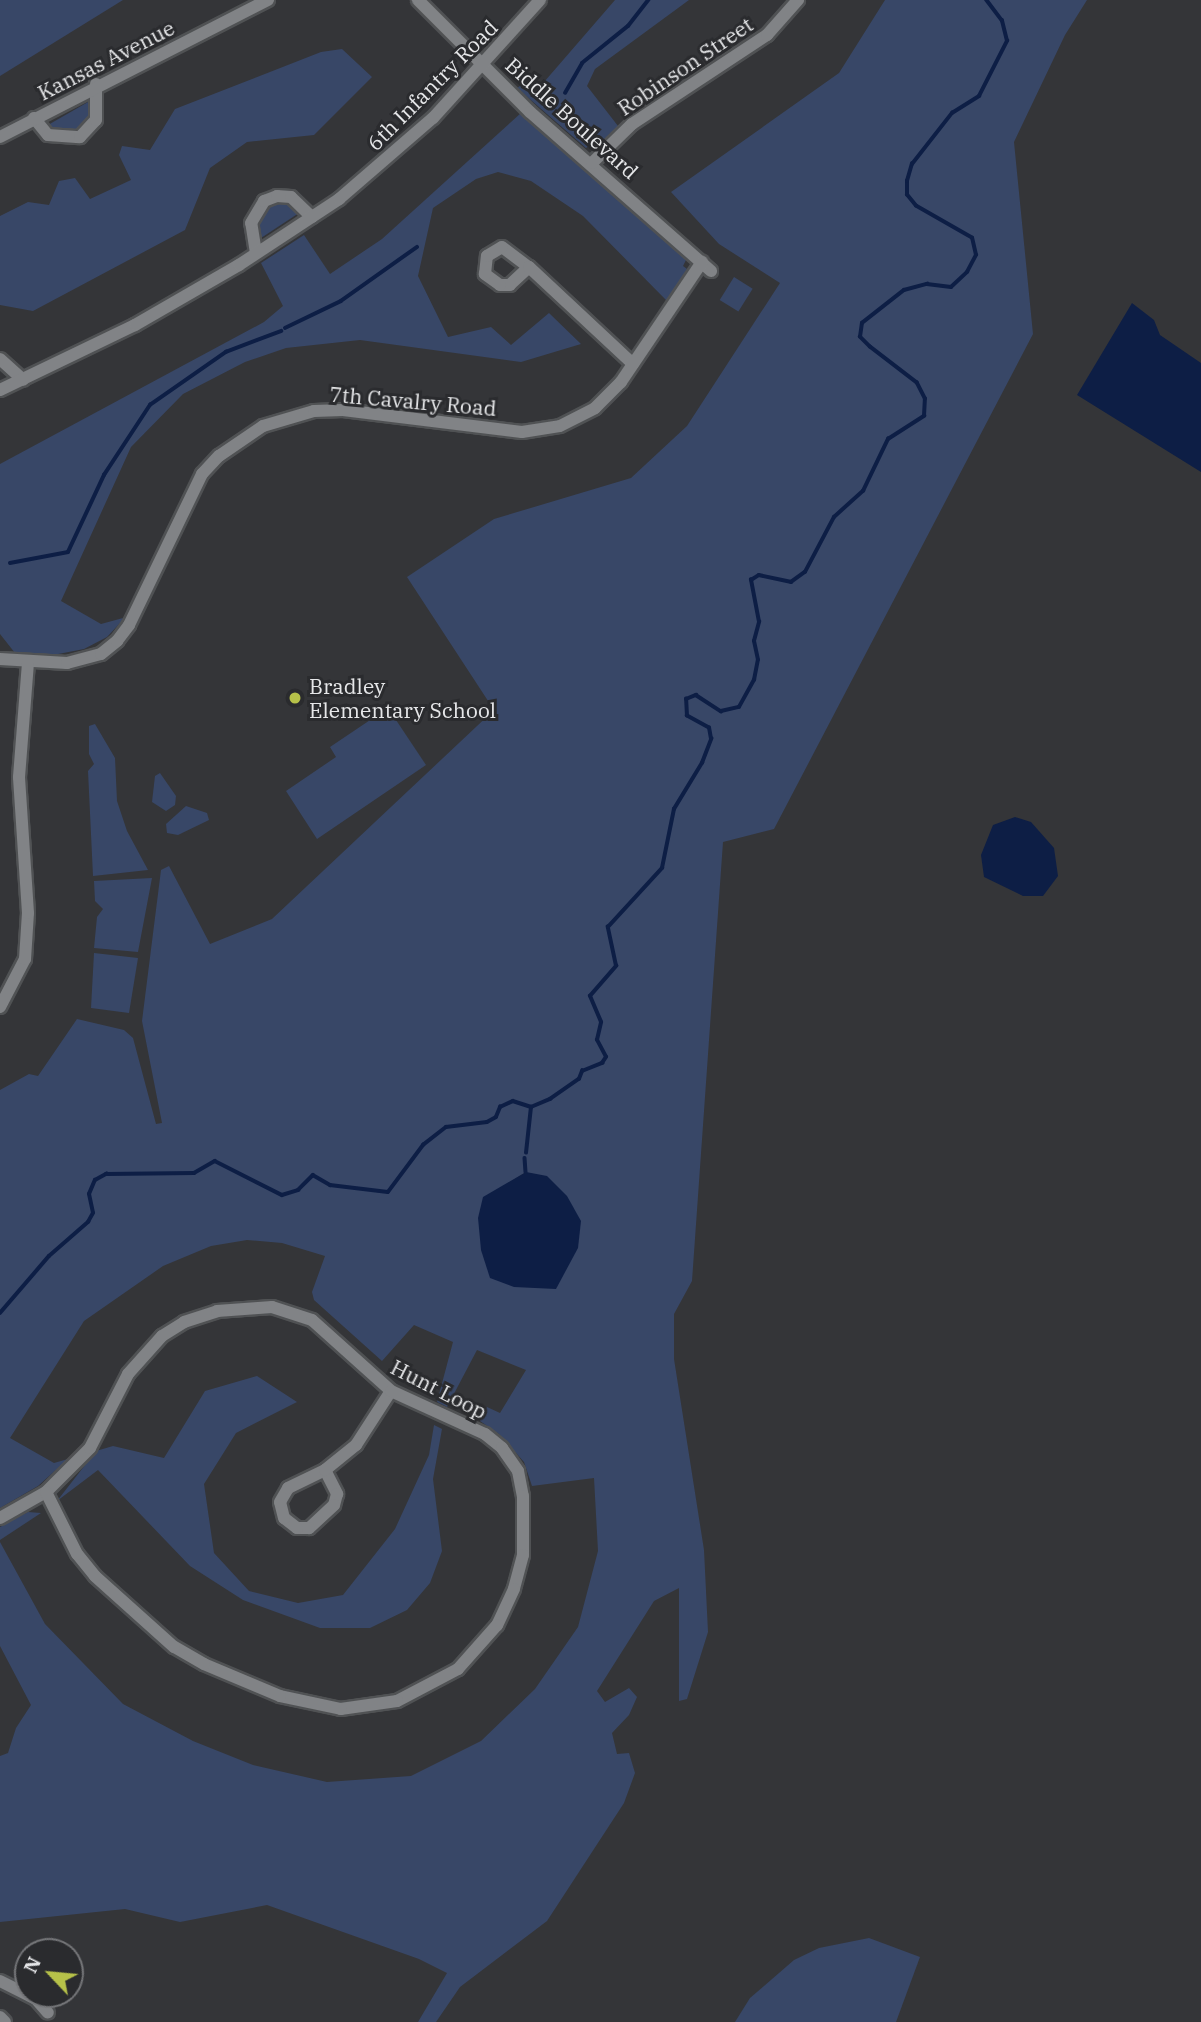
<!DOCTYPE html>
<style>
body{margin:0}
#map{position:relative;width:1201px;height:2022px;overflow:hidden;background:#343538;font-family:"IBM Plex Serif",serif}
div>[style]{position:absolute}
.green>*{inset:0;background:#384767;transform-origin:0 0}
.water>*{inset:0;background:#0d1e45}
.stream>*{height:3.5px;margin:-1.75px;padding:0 1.75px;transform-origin:1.75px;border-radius:1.75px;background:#0d1e45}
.roads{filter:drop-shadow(2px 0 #505254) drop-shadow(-2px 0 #505254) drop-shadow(0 2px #505254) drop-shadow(0 -2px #505254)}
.street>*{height:12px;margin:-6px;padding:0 6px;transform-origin:6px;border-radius:6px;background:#818386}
.dots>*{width:19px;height:19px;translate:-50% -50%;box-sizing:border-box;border:4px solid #2a2b2e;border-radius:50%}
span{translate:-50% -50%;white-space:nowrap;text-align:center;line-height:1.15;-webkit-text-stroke:6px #2a2b2e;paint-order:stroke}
.street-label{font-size:21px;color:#e6e7e9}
.poi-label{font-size:21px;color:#e6e7e9}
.left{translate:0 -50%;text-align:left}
.north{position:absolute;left:14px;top:1938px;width:70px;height:70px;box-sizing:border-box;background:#2a2b2e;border:2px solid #757679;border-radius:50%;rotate:296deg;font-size:19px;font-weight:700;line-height:28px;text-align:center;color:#e6e7e9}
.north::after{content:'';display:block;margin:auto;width:24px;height:32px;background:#b6c149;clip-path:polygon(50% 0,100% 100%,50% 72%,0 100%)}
</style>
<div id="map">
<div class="green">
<i style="clip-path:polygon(0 0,123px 0,0 76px)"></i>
<i style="clip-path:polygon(615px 0,689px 0,595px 69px,587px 86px,618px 126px,595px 148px,590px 145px,586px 148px,517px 88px,526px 82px,538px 89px)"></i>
<i style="clip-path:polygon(evenodd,885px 0,1087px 0,1065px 35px,1014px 142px,1033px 334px,774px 829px,723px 842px,692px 1281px,674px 1314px,674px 1359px,704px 1550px,708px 1632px,687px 1699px,679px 1701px,679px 1588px,654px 1601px,597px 1691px,605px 1702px,629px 1688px,637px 1697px,629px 1715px,612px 1733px,617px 1754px,629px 1753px,635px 1773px,624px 1803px,547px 1921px,460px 1987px,436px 2022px,418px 2022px,447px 1973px,419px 1959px,267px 1905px,180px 1922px,125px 1909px,0 1922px,0 1756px,8px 1753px,16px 1728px,31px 1705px,0 1646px,0 1542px,45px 1624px,123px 1704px,193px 1741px,253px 1765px,327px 1782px,411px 1776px,481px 1741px,535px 1689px,578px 1627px,598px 1551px,594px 1478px,532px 1486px,524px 1462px,499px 1434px,480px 1421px,487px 1407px,500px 1413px,526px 1370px,477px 1350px,447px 1407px,437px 1402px,453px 1342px,414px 1325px,382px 1361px,314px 1300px,312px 1292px,325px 1256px,282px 1243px,247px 1240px,211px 1246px,163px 1266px,84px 1321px,10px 1438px,54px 1463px,68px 1459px,38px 1486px,0 1508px,0 1090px,29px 1074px,38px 1076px,77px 1019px,124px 1030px,133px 1038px,156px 1124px,162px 1123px,142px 1021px,161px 870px,169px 866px,210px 944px,272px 919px,494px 710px,407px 577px,494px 519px,631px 478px,687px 426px,780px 283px,719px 244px,671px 192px,839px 73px,885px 0,526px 1172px,481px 1250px,507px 1184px,526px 1172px)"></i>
<i style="clip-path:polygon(342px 49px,372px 77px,314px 135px,247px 142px,210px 168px,185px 230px,33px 311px,0 305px,0 216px,28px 202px,49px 205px,59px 181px,75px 178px,90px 199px,131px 180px,119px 155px,122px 146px,150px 150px,175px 109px,321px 52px)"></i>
<i style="clip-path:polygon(88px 102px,92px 112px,79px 130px,55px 133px,48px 125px)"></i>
<i style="clip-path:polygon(521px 113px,576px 157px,686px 260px,683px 266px,687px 269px,667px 301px,583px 216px,531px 181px,498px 172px,476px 179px,433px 208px,418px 276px,448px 337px,491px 327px,511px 345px,549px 313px,581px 344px,521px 362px,360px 340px,286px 348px,245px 362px,183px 394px,131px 447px,61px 601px,101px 624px,123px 618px,121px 622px,107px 637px,84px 649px,48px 656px,15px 653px,0 634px,0 464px,264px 322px,283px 306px,261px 263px,304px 235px,330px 274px,382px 239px)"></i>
<i style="clip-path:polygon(290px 201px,302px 211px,261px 238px,258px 229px,263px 213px,270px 206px)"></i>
<i style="left:734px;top:277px;width:22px;height:27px;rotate:32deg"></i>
<i style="clip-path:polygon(388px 708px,426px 765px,317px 839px,286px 791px,336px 757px,330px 747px)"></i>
<i style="clip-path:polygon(95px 724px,115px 758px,117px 801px,127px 831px,148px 870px,93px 876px,88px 771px,94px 764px,89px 754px,89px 726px)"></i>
<i style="clip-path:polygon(160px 773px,176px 796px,175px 805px,166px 811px,152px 802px,155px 776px)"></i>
<i style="clip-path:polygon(186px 806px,207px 813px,209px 820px,178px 835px,167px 833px,166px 824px)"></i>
<i style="clip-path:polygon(152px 878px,138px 952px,94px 948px,97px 917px,103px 909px,95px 901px,94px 881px)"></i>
<i style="clip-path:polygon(94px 953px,138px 958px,129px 1013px,91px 1008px)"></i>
<i style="clip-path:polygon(257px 1376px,297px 1402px,236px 1433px,204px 1484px,214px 1553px,249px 1591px,298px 1603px,343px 1595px,395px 1529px,429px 1455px,434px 1425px,442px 1429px,433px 1479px,442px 1551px,430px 1583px,407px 1610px,370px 1628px,320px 1628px,243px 1600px,190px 1566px,98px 1470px,57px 1501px,96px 1451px,113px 1446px,164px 1458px,205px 1391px)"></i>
<i style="clip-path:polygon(28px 1512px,41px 1513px,0 1540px,0 1527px)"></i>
<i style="clip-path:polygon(869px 1938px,920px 1957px,896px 2022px,735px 2022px,750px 1998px,794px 1960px,819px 1948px)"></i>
</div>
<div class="water">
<i style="clip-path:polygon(1132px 303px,1154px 320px,1160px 335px,1201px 363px,1201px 472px,1077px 395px)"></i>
<i style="clip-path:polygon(1015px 817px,1031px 822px,1054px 848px,1058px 876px,1043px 896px,1023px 896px,984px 877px,981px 855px,993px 825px)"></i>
<i style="clip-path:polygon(526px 1172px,547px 1176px,567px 1196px,581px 1221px,578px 1248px,556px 1289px,514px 1287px,490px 1278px,481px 1250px,478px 1218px,483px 1197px)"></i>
</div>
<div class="stream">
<i style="left:565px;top:93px;width:34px;rotate:-60deg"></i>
<i style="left:582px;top:63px;width:59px;rotate:-38.8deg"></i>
<i style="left:628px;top:26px;width:33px;rotate:-52deg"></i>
<i style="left:285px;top:328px;width:62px;rotate:-25.7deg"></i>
<i style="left:341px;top:301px;width:93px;rotate:-35.4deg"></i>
<i style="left:10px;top:563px;width:59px;rotate:-10.7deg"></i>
<i style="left:68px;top:552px;width:85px;rotate:-64.9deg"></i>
<i style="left:104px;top:475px;width:84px;rotate:-56.7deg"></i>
<i style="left:150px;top:405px;width:93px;rotate:-34.9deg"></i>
<i style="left:226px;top:352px;width:59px;rotate:-20.9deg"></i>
<i style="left:526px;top:1153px;width:46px;rotate:-83.8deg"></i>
<i style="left:525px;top:1158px;width:14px;rotate:86deg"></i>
<i style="left:0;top:1313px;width:75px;rotate:-49.3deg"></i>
<i style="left:49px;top:1256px;width:52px;rotate:-41.1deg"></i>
<i style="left:88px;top:1222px;width:10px;rotate:-61deg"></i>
<i style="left:93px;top:1213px;width:19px;rotate:-102deg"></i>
<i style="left:89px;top:1194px;width:15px;rotate:-67deg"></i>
<i style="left:95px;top:1180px;width:13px;rotate:-29deg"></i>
<i style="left:106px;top:1174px;width:88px;rotate:-0.7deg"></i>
<i style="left:194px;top:1173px;width:24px;rotate:-30deg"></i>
<i style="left:215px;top:1161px;width:75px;rotate:26.9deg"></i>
<i style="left:282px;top:1195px;width:17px;rotate:-17deg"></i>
<i style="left:298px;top:1190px;width:21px;rotate:-45deg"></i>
<i style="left:313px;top:1175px;width:20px;rotate:30deg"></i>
<i style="left:330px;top:1185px;width:58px;rotate:6.9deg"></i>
<i style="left:388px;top:1192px;width:59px;rotate:-53.3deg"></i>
<i style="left:423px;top:1145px;width:29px;rotate:-38deg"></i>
<i style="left:446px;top:1127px;width:41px;rotate:-7deg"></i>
<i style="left:487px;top:1122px;width:10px;rotate:-29deg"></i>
<i style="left:496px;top:1117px;width:11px;rotate:-68deg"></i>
<i style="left:500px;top:1107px;width:14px;rotate:-25deg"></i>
<i style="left:513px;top:1101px;width:19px;rotate:18deg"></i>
<i style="left:531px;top:1107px;width:21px;rotate:-23deg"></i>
<i style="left:550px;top:1099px;width:35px;rotate:-35deg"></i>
<i style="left:579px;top:1079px;width:9px;rotate:-69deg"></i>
<i style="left:582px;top:1071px;width:22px;rotate:-22deg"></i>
<i style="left:602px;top:1063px;width:7px;rotate:-56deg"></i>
<i style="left:606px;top:1057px;width:19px;rotate:-118deg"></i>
<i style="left:597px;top:1040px;width:18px;rotate:-77deg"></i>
<i style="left:601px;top:1022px;width:28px;rotate:-113deg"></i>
<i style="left:590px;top:996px;width:40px;rotate:-49deg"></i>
<i style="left:616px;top:966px;width:40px;rotate:-102deg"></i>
<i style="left:608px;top:927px;width:80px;rotate:-47.5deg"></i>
<i style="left:662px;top:868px;width:60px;rotate:-78.5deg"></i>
<i style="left:674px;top:809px;width:54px;rotate:-58.7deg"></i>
<i style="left:702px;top:763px;width:26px;rotate:-69deg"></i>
<i style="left:711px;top:739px;width:11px;rotate:-100deg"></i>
<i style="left:709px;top:728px;width:25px;rotate:-151deg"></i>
<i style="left:687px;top:716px;width:17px;rotate:-93deg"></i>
<i style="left:686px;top:699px;width:11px;rotate:-22deg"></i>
<i style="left:696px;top:695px;width:30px;rotate:33deg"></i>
<i style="left:721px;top:711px;width:18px;rotate:-13deg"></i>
<i style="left:739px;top:707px;width:31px;rotate:-61deg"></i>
<i style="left:754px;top:680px;width:20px;rotate:-79deg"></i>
<i style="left:758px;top:660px;width:19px;rotate:-102deg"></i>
<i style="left:754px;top:641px;width:20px;rotate:-75deg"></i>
<i style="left:759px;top:622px;width:43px;rotate:-100.8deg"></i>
<i style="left:751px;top:580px;width:9px;rotate:-32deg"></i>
<i style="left:759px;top:575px;width:33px;rotate:12deg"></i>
<i style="left:791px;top:582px;width:17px;rotate:-36deg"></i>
<i style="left:805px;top:572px;width:62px;rotate:-62.2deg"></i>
<i style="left:834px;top:517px;width:39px;rotate:-42deg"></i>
<i style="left:863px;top:491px;width:58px;rotate:-64.3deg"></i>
<i style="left:888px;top:439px;width:43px;rotate:-32.6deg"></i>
<i style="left:924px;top:416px;width:17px;rotate:-87deg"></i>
<i style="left:925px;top:399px;width:18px;rotate:-117deg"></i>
<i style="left:917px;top:383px;width:59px;rotate:-142.5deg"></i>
<i style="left:870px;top:347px;width:14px;rotate:-135deg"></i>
<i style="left:860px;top:337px;width:14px;rotate:-82deg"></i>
<i style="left:862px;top:323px;width:53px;rotate:-38.2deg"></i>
<i style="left:904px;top:290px;width:24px;rotate:-15deg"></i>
<i style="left:927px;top:284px;width:24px;rotate:7deg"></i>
<i style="left:951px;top:287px;width:22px;rotate:-43deg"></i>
<i style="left:967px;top:272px;width:19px;rotate:-62deg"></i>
<i style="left:976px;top:255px;width:17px;rotate:-103deg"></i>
<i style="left:972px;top:238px;width:64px;rotate:-150.3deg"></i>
<i style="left:916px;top:206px;width:14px;rotate:-129deg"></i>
<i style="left:907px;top:195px;width:14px;rotate:-90deg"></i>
<i style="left:907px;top:181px;width:18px;rotate:-74deg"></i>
<i style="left:912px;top:164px;width:65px;rotate:-51.9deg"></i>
<i style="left:952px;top:113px;width:32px;rotate:-32deg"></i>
<i style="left:979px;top:96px;width:62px;rotate:-63deg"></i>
<i style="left:1007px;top:41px;width:21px;rotate:-104deg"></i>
<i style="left:1002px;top:21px;width:26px;rotate:-127deg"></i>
</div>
<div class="roads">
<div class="street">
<i style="left:418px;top:0;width:158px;rotate:45deg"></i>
<i style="left:530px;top:112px;width:241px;rotate:41.3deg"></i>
<i style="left:34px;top:118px;width:22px;rotate:51deg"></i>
<i style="left:48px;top:135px;width:32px;rotate:4deg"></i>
<i style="left:80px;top:137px;width:23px;rotate:-47deg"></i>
<i style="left:96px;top:120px;width:36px;rotate:-90deg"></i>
<i style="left:0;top:137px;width:301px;rotate:-27.1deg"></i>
<i style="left:592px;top:163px;width:56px;rotate:-44.3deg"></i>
<i style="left:632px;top:124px;width:162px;rotate:-33.4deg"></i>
<i style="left:767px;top:35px;width:47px;rotate:-48.5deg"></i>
<i style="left:502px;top:247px;width:34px;rotate:37deg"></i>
<i style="left:529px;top:267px;width:26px;rotate:137deg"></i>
<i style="left:510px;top:285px;width:10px;rotate:180deg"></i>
<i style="left:500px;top:285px;width:19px;rotate:-144deg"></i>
<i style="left:485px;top:274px;width:18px;rotate:-84deg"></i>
<i style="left:487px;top:256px;width:17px;rotate:-31deg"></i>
<i style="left:256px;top:253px;width:30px;rotate:-99deg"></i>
<i style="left:251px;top:223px;width:26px;rotate:-59deg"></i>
<i style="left:264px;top:201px;width:14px;rotate:-21deg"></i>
<i style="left:277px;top:196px;width:14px;rotate:4deg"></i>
<i style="left:291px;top:197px;width:29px;rotate:44deg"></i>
<i style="left:529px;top:267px;width:142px;rotate:43deg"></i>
<i style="left:0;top:359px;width:31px;rotate:42deg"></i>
<i style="left:0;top:390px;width:150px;rotate:-25.7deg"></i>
<i style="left:135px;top:325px;width:120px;rotate:-30deg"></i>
<i style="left:239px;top:265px;width:120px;rotate:-33.4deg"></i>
<i style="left:339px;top:199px;width:124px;rotate:-40.8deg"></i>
<i style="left:433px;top:118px;width:159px;rotate:-47.8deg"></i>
<i style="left:0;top:659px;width:67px;rotate:3.4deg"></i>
<i style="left:67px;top:663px;width:35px;rotate:-15deg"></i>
<i style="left:101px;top:654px;width:21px;rotate:-39deg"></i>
<i style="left:117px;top:641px;width:20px;rotate:-53deg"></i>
<i style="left:129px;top:625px;width:168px;rotate:-64.2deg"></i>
<i style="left:202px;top:474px;width:25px;rotate:-47deg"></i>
<i style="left:219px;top:456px;width:53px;rotate:-34.3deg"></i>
<i style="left:263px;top:426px;width:53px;rotate:-16.4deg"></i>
<i style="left:314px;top:411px;width:29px;rotate:-2deg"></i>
<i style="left:343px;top:410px;width:180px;rotate:7deg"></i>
<i style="left:522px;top:432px;width:38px;rotate:-9deg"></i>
<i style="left:560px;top:426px;width:39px;rotate:-27deg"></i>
<i style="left:595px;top:408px;width:37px;rotate:-45deg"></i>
<i style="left:621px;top:382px;width:145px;rotate:-56deg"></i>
<i style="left:0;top:1007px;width:54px;rotate:-62.5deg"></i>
<i style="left:25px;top:959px;width:46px;rotate:-86.3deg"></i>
<i style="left:28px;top:913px;width:136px;rotate:-93.8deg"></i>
<i style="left:19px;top:777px;width:115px;rotate:-85.5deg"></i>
<i style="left:325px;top:1470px;width:27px;rotate:63deg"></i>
<i style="left:337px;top:1494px;width:11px;rotate:105deg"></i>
<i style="left:334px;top:1505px;width:34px;rotate:137deg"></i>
<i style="left:309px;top:1528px;width:12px;rotate:180deg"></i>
<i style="left:297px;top:1528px;width:16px;rotate:-142deg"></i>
<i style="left:284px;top:1518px;width:16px;rotate:-104deg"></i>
<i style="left:280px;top:1502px;width:16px;rotate:-60deg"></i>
<i style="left:288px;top:1488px;width:41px;rotate:-25.9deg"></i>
<i style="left:325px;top:1470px;width:40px;rotate:-39deg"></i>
<i style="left:356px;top:1445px;width:64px;rotate:-57.1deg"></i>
<i style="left:0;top:1518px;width:53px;rotate:-29.5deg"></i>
<i style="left:46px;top:1492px;width:62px;rotate:-45deg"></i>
<i style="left:90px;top:1448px;width:83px;rotate:-62.8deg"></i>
<i style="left:128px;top:1374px;width:51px;rotate:-48.2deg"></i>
<i style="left:162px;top:1336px;width:26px;rotate:-32deg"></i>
<i style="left:184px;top:1322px;width:35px;rotate:-18deg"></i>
<i style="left:217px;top:1311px;width:55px;rotate:-4.2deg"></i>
<i style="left:272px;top:1307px;width:42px;rotate:18deg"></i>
<i style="left:312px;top:1320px;width:106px;rotate:41.9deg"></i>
<i style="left:391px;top:1391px;width:103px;rotate:24.6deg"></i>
<i style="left:485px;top:1434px;width:22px;rotate:39deg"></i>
<i style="left:502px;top:1448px;width:28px;rotate:55deg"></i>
<i style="left:518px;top:1471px;width:25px;rotate:79deg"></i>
<i style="left:523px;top:1496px;width:59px;rotate:90deg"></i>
<i style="left:523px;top:1555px;width:35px;rotate:105deg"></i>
<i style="left:514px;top:1589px;width:40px;rotate:115deg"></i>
<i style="left:497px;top:1625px;width:59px;rotate:131.6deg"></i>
<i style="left:458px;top:1669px;width:69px;rotate:152.3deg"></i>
<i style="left:397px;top:1701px;width:57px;rotate:171.9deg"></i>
<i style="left:341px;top:1709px;width:62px;rotate:-168deg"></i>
<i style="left:280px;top:1696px;width:82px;rotate:-157.2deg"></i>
<i style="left:204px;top:1664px;width:34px;rotate:-150deg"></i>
<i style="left:174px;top:1647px;width:106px;rotate:-138.1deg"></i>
<i style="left:95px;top:1576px;width:28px;rotate:-129deg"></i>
<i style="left:77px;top:1554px;width:69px;rotate:-116.6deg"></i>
<i style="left:0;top:1981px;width:40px;rotate:26.6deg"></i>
<i style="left:36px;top:1999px;width:18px;rotate:49deg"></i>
<i style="left:0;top:2017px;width:7px;rotate:45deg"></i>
</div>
</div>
<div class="dots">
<i style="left:295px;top:698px;background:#b6c149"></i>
</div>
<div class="street-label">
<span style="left:106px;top:60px;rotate:-27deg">Kansas Avenue</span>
<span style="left:685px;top:66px;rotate:-34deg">Robinson Street</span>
<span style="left:432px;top:85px;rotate:-45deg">6th Infantry Road</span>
<span style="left:572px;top:118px;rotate:42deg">Biddle Boulevard</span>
<span style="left:413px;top:401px;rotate:5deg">7th Cavalry Road</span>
<span style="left:439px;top:1389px;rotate:27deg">Hunt Loop</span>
</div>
<div class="poi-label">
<span class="left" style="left:309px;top:698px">Bradley<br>Elementary School</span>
</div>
<div class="north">N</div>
</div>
